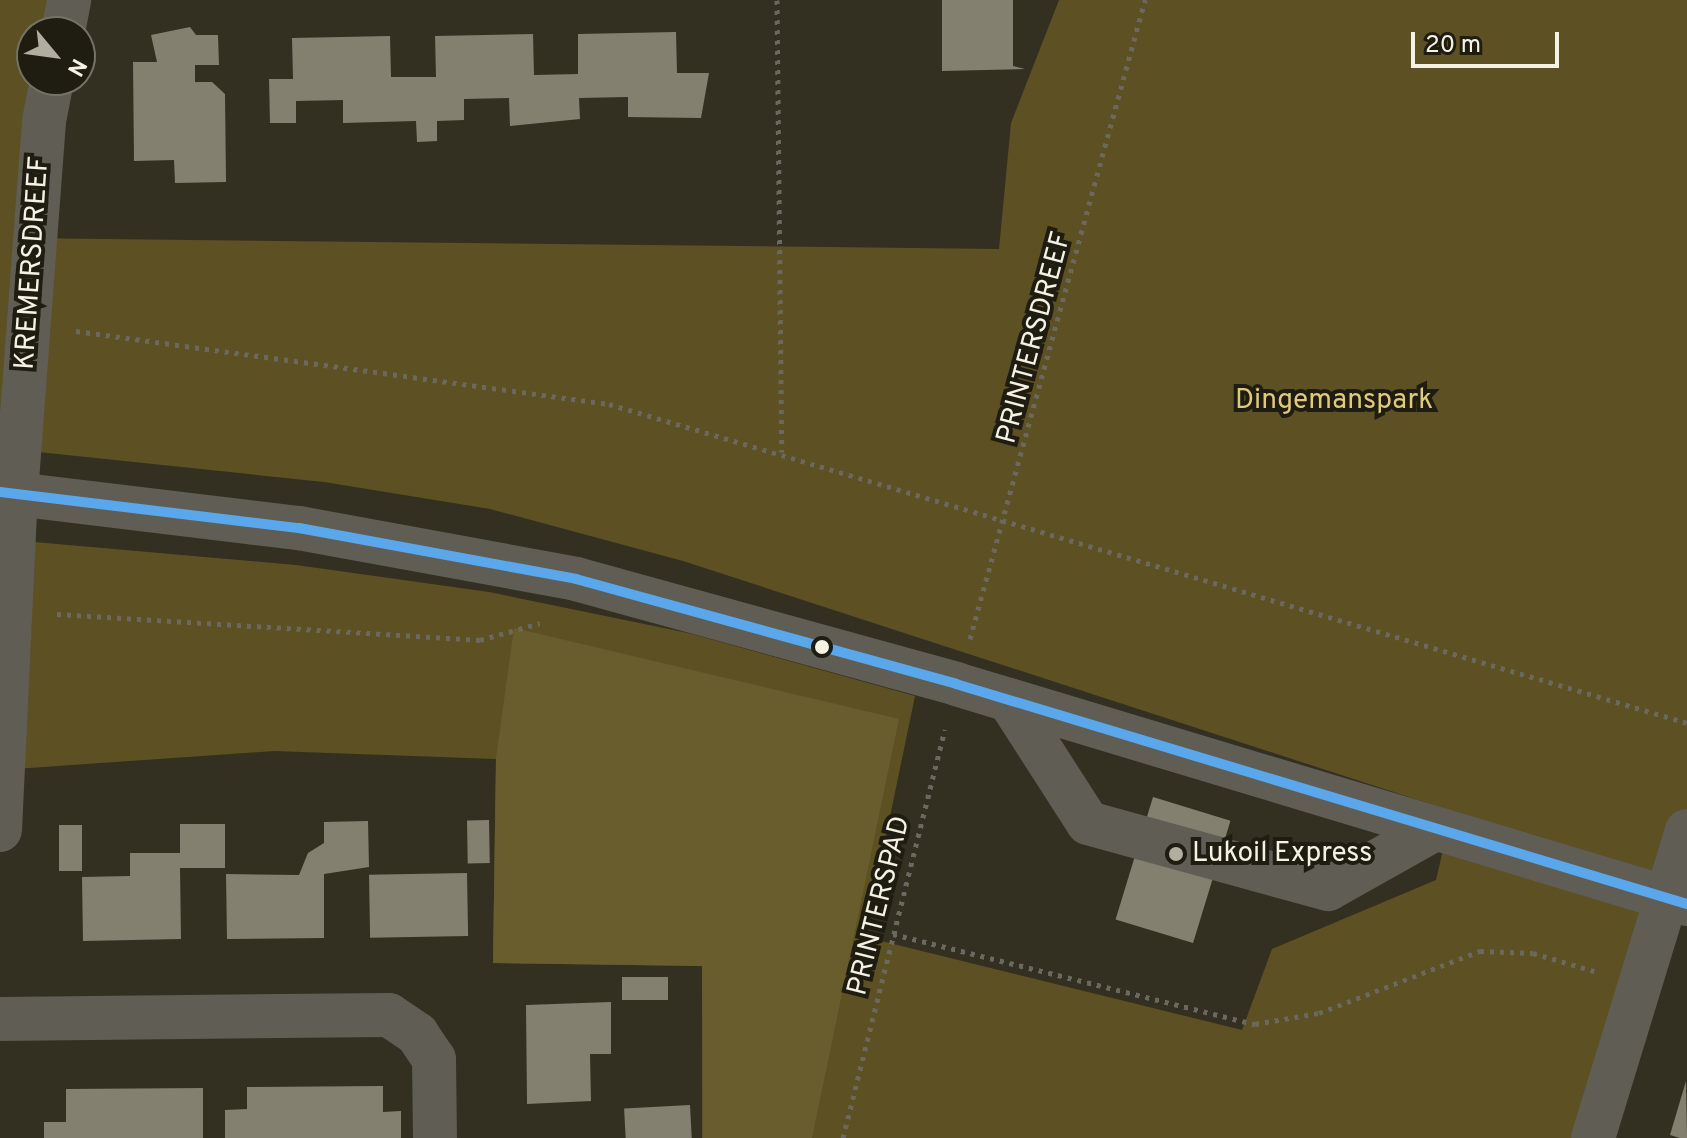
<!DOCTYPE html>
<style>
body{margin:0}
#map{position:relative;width:1687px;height:1138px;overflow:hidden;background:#333022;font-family:Overpass,sans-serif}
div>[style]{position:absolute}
.green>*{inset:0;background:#5d5022}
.forest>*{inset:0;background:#695d2d}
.building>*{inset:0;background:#84806f;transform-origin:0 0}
.path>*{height:5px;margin-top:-2.5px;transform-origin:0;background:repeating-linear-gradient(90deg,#6a685f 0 4px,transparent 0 10px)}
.minor>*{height:44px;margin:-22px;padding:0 22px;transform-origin:22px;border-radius:22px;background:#5f5d54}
.bus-1>*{height:10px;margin:-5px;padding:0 5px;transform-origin:5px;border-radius:5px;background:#5aa8eb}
.dots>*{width:22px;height:22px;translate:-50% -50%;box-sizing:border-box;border:4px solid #1f1c11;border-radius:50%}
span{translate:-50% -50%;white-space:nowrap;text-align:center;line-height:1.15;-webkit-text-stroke:8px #1f1c11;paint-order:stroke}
.street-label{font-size:28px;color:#f6f2e3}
.park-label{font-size:28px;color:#e0ca79}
.poi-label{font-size:28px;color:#f6f2e3}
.left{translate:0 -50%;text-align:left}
.north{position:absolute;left:16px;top:16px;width:80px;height:80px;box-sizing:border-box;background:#1f1c11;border:2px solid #757265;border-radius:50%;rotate:119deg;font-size:22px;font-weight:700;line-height:32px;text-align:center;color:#f6f2e3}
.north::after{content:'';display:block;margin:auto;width:28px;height:36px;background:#b2ae9f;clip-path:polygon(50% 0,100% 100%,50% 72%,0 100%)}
.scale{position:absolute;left:1411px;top:32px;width:148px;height:36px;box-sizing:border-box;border:4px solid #f6f2e3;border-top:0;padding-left:10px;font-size:24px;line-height:28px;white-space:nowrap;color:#f6f2e3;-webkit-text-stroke:6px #1f1c11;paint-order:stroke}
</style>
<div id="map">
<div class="green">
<i style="clip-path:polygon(0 0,52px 0,45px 32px,32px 32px,19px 238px,999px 249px,1011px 123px,1059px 0,1687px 0,1687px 812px,1588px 1138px,702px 1138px,702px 966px,493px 963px,496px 759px,274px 751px,0 770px,0 539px,296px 565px,489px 592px,688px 633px,915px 696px,865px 937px,1242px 1030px,1272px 949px,1436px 880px,1452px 811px,683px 561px,490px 509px,324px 482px,0 448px)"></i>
</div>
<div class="forest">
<i style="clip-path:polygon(514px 628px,899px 719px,812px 1138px,703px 1138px,702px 966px,493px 963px,496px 758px)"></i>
</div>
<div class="building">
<i style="clip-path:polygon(942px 0,1013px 0,1013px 66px,1025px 69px,942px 71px)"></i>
<i style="clip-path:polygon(190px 27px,196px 35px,218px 35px,219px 65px,195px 65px,195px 82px,212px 82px,225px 94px,226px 182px,175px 183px,174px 160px,134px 161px,133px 62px,157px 62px,151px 35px)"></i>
<i style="clip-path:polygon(676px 32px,677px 73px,709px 73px,701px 118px,628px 117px,628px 97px,579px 98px,580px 119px,510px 126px,509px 98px,464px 99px,464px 120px,437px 121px,437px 141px,417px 142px,416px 121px,343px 123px,343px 100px,296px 101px,296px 123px,270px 123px,269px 79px,293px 79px,292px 38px,390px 36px,391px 77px,436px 77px,435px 36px,533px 34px,534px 75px,578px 74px,578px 34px)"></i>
<i style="left:1153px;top:797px;width:81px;height:128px;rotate:17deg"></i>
<i style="left:489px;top:820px;width:43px;height:22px;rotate:89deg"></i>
<i style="clip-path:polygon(368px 821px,369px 867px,324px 874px,324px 938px,227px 939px,226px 874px,299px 875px,308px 853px,324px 843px,324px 822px)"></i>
<i style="clip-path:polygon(180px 824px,225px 824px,225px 868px,180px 868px,181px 939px,83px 941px,82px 877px,130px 876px,130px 853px,180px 853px)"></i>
<i style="left:59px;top:825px;width:23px;height:46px"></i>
<i style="left:467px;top:873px;width:63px;height:98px;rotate:89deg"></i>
<i style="left:622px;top:977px;width:46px;height:23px"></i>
<i style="clip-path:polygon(611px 1002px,611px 1054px,590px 1054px,591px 1101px,527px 1104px,526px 1005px)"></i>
<i style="clip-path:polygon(1686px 1081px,1687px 1138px,1680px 1138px,1670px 1135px)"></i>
<i style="clip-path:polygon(383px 1086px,383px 1112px,401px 1111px,401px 1138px,225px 1138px,225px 1110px,247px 1109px,247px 1087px)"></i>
<i style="clip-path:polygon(203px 1088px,203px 1138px,44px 1138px,44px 1122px,66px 1122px,66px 1089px)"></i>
<i style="left:690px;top:1105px;width:33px;height:66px;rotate:87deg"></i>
</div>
<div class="path">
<i style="left:777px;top:0;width:452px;rotate:89.4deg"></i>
<i style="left:76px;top:331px;width:538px;rotate:7.8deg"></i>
<i style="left:609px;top:404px;width:1124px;rotate:16.48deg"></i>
<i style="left:57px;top:614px;width:424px;rotate:3.5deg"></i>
<i style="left:480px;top:640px;width:62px;rotate:-15.8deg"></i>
<i style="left:970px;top:639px;width:663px;rotate:-74.68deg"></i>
<i style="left:893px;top:934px;width:373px;rotate:14deg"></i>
<i style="left:1255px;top:1024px;width:65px;rotate:-9.8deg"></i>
<i style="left:1319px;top:1013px;width:173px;rotate:-21.1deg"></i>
<i style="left:1480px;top:951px;width:53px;rotate:2.2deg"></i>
<i style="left:1533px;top:953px;width:64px;rotate:16.4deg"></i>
<i style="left:843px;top:1138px;width:421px;rotate:-76deg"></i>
</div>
<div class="minor">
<i style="left:63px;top:32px;width:33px;rotate:-79deg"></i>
<i style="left:0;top:492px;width:301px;rotate:6.9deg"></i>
<i style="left:299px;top:528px;width:282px;rotate:10.4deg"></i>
<i style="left:576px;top:579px;width:394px;rotate:15.4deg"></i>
<i style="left:956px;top:684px;width:763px;rotate:16.75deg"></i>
<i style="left:1009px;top:700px;width:146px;rotate:57.3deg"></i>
<i style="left:1088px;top:823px;width:249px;rotate:15.4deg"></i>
<i style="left:1328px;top:889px;width:123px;rotate:-29.3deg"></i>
<i style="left:0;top:830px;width:336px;rotate:-87.3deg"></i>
<i style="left:16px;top:494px;width:374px;rotate:-85.7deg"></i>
<i style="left:44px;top:121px;width:42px;rotate:-79deg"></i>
<i style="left:0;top:1019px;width:389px;rotate:-0.6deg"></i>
<i style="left:389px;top:1015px;width:34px;rotate:34deg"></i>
<i style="left:417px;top:1034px;width:30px;rotate:56deg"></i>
<i style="left:434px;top:1059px;width:79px;rotate:89.3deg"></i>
<i style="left:1593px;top:1138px;width:321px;rotate:-73deg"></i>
</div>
<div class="bus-1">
<i style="left:0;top:492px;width:301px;rotate:6.9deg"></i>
<i style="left:299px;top:528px;width:282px;rotate:10.4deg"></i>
<i style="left:576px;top:579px;width:394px;rotate:15.4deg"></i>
<i style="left:956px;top:684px;width:763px;rotate:16.75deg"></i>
</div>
<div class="dots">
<i style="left:822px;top:647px;background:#f6f2e3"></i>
<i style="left:1176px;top:854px;background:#b2ae9f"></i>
</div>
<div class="street-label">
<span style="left:33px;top:263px;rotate:-86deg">KREMERSDREEF</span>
<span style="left:1035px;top:338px;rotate:-75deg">PRINTERSDREEF</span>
<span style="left:880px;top:906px;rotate:-76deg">PRINTERSPAD</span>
</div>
<div class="park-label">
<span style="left:1334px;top:401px">Dingemanspark</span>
</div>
<div class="poi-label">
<span class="left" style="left:1192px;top:854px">Lukoil Express</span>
</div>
<div class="north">N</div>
<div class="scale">20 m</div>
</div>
